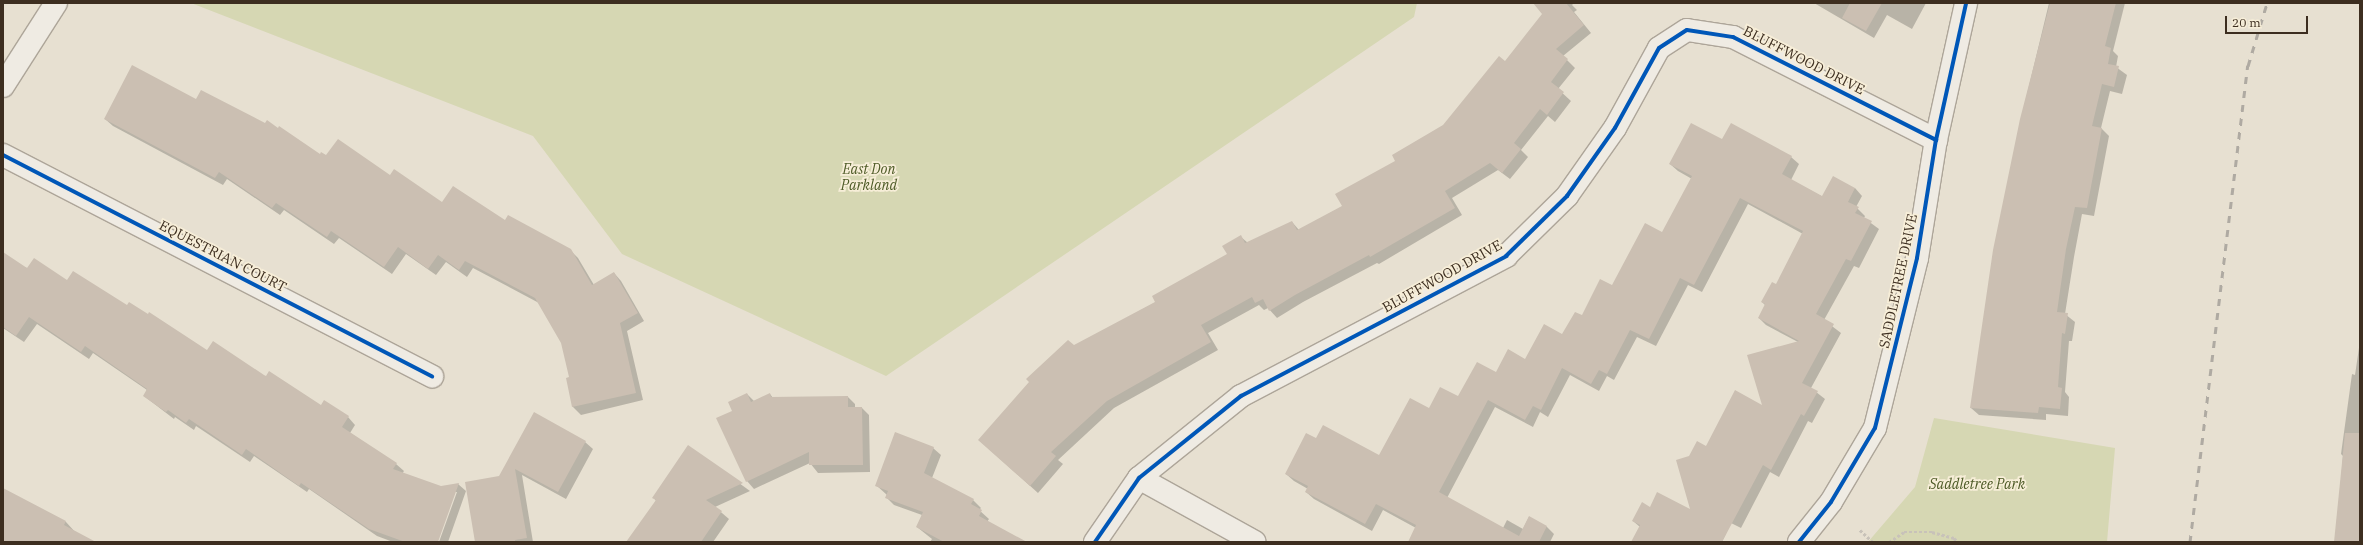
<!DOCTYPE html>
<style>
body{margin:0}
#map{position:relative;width:2363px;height:545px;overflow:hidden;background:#e7e0d1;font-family:"IBM Plex Serif",serif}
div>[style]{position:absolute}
.green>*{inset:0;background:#d6d7b3}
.shadow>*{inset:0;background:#0003}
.building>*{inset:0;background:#cbbfb2}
.path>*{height:2.5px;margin-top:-1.25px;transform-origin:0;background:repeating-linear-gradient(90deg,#c8c2b9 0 3px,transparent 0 5px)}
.roads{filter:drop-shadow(1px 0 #ada599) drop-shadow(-1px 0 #ada599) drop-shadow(0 1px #ada599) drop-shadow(0 -1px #ada599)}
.minor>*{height:22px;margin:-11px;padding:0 11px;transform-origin:11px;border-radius:11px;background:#efebe3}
.secondary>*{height:22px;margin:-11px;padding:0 11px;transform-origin:11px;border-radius:11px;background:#efebe3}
.rail>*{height:3px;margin-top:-1.5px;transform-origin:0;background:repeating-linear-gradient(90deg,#afaaa2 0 7px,transparent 0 14px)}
.cycleway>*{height:4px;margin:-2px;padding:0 2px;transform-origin:2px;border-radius:2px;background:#0057b8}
span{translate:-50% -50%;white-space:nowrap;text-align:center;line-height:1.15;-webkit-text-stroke:3.5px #f7eed8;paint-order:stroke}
.street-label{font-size:14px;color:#3d2e20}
.park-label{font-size:14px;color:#4d5a26;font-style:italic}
.frame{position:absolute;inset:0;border:4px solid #3d2e20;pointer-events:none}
.scale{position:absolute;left:2225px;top:16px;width:83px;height:18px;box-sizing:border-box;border:2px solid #3d2e20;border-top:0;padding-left:5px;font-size:12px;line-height:14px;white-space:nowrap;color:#3d2e20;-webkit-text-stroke:3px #f7eed8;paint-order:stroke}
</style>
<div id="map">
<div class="green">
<i style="clip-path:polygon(191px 3px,1417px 3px,1414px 17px,886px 376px,622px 254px,533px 136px)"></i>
<i style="clip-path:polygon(1934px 418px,2115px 448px,2107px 542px,1868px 542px,1915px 487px)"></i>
</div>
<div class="shadow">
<i style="clip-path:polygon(1534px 3px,1574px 3px,1572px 5px,1577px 10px,1574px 12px,1591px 33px,1563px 56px,1575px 68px,1558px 89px,1571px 101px,1555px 122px,1548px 116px,1521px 150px,1528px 157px,1510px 179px,1498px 170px,1452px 198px,1462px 215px,1379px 264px,1377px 263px,1303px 302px,1277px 318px,1268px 308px,1264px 310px,1259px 305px,1208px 333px,1218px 350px,1114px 408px,1058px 460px,1063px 464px,1038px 493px,979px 440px,1074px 347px,1156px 302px,1228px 254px,1241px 237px,1248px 243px,1292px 222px,1299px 230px,1343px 206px,1397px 161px,1444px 126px,1505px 62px,1544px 14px)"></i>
<i style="clip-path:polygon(1814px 3px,1926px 3px,1912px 29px,1887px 15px,1874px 38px)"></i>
<i style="clip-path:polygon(2049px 3px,2125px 3px,2113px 51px,2118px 56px,2116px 67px,2127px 75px,2122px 94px,2110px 91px,2101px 128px,2109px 136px,2094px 216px,2082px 214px,2074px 257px,2065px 314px,2075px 322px,2072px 341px,2069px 341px,2065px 392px,2069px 397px,2068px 416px,2046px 414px,2046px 420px,1979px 415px,1971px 408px,2021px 119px)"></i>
<i style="clip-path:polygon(197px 100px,320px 156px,390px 176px,442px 203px,506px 221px,570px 250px,578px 258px,594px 285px,614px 273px,621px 281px,644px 321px,627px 331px,643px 400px,581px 415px,573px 407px,567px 378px,570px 378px,562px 343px,539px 303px,473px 268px,467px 277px,446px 262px,436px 275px,406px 254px,392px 274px,339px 238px,334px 244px,284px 210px,280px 215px,227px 179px,223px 185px,113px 126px,105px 119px)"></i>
<i style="clip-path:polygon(1722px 141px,1791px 157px,1799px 164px,1791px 180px,1823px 197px,1855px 188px,1862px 196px,1856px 207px,1865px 216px,1864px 218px,1879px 229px,1859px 268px,1854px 266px,1824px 320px,1841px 333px,1811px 388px,1825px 399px,1812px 423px,1808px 421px,1779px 477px,1770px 472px,1741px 528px,1731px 523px,1722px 542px,1636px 542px,1640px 527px,1633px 521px,1650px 508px,1691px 511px,1690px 457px,1764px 407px,1798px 342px,1766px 325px,1759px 318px,1766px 306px,1762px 302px,1776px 286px,1803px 234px,1748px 204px,1702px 292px,1688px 285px,1656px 346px,1637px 337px,1614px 380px,1607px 376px,1599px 391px,1570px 375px,1548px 417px,1540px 412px,1533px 427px,1495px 407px,1447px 498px,1503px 528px,1507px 520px,1523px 529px,1529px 517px,1547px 527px,1554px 534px,1550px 542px,1409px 542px,1416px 528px,1383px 510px,1372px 531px,1314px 499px,1306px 492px,1308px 489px,1294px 481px,1286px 474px,1316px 440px,1380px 457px,1429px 409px,1459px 398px,1496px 373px,1525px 360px,1563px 336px,1663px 234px,1692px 179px,1678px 171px,1670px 164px)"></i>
<i style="clip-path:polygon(3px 259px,128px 306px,207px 351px,264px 376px,321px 407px,348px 417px,355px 425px,350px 433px,396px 464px,404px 471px,402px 474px,441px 487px,458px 484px,466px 491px,448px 542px,439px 542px,457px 492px,455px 492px,437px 542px,393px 542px,377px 536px,309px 489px,307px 492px,254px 456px,250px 462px,196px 426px,194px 430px,175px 417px,174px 419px,144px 396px,147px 390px,93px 353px,89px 359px,37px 324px,24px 342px,3px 328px)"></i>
<i style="clip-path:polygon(2360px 341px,2360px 542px,2336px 542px,2343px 456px,2341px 454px,2352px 374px,2355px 375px)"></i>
<i style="clip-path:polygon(747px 394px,754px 401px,770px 394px,773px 398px,848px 397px,855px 404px,855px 408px,862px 408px,869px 415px,870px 472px,818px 473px,810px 463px,754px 489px,747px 481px,733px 412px)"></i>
<i style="clip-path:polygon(534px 414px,585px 442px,593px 449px,566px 499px,522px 475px,533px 542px,476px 542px,500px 477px)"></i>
<i style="clip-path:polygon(688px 446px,750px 491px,715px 507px,729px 519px,713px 542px,628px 542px,656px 501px,654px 498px)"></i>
<i style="clip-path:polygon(933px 448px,941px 455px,932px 478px,973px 500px,981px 508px,979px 510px,989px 519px,987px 522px,1025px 542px,930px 542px,932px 539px,917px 527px,922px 515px,894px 505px,886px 497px,887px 495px,876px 485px)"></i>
<i style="clip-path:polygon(3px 489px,66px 522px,76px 533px,91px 542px,3px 542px)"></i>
</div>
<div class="building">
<i style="clip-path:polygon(1533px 3px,1566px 3px,1584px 25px,1556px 49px,1568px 59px,1551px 82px,1564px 92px,1547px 115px,1540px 109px,1514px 143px,1521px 149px,1502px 173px,1490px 163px,1445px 191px,1455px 208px,1370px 257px,1369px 255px,1295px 295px,1269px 311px,1263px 299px,1255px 303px,1252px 297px,1201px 325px,1211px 342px,1107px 401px,1051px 452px,1056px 456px,1030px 486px,978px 440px,1029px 382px,1026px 379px,1068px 340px,1074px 345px,1155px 302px,1152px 296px,1227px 254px,1222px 246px,1241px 235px,1245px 243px,1292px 221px,1297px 230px,1342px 206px,1335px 194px,1395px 161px,1392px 155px,1443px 125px,1499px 56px,1505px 61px,1542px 14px)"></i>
<i style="clip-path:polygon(1850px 3px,1882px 3px,1866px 31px,1842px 18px)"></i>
<i style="clip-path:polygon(2050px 3px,2116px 3px,2105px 46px,2111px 48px,2108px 64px,2119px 66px,2114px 87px,2102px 84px,2092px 126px,2102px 128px,2087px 208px,2075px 207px,2066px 249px,2057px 312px,2068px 313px,2065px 334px,2062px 333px,2058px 387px,2062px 388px,2060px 409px,2039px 407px,2038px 413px,1970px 408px,1993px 250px,2020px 119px)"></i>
<i style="clip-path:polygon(132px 65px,196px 99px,201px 90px,265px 123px,267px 120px,278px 128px,279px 126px,320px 154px,321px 152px,326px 155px,338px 139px,390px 175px,394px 169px,442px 202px,453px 186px,505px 220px,508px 215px,571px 249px,592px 285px,614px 272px,638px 313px,620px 323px,636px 393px,572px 407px,566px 378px,569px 377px,561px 343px,535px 298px,465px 261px,459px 270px,438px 255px,428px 269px,398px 247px,384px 267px,331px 231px,327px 237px,276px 203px,272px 208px,219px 172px,215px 178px,104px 119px)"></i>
<i style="clip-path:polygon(1691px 123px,1722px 139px,1731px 123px,1792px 156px,1782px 174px,1822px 196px,1833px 176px,1855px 188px,1848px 202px,1859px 207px,1855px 213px,1872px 221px,1851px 261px,1846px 259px,1816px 314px,1834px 324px,1802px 383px,1818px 391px,1804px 416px,1801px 414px,1771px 470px,1763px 465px,1722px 542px,1631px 542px,1640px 525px,1632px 521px,1642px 502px,1650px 507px,1657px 492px,1690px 509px,1676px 460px,1689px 456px,1697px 441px,1706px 446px,1735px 390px,1762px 405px,1747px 355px,1799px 341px,1758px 318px,1765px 304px,1761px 302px,1772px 282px,1776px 284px,1803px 231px,1740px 198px,1694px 285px,1680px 278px,1649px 339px,1630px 330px,1607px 374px,1599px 370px,1591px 384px,1562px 368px,1541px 410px,1533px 406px,1525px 420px,1488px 400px,1439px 492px,1519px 536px,1529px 516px,1547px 526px,1539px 542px,1408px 542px,1416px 525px,1376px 504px,1365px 524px,1305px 492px,1308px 486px,1285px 474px,1306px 433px,1316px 438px,1323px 425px,1379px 455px,1410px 398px,1429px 408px,1440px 387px,1458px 396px,1477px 362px,1496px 372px,1508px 349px,1525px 359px,1544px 324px,1562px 334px,1575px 312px,1582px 315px,1600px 279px,1612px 285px,1645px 223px,1662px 232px,1692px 176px,1669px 164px)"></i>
<i style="clip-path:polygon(3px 252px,27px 268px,34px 258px,67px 280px,73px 271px,127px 305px,129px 302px,148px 314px,149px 312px,207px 350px,213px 341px,264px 375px,266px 376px,269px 371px,321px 405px,324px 400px,349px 416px,342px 427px,397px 463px,393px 469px,441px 486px,459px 483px,438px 542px,405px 542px,369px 529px,301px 483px,299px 486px,246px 449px,242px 455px,189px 419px,186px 423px,168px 410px,166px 412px,143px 396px,147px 389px,85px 346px,81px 352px,29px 317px,16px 336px,3px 327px)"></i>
<i style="clip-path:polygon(747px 393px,751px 402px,770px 393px,771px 397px,848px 396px,848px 407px,862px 407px,863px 465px,809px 465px,809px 452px,746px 482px,716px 418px,732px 411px,728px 402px)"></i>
<i style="clip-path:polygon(534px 412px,586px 441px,558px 492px,515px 469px,527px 538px,515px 540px,515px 542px,475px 542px,465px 482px,499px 476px)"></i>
<i style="clip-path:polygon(895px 432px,934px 447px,924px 473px,974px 499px,971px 504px,982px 510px,979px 516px,1027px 542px,944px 542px,916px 527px,923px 512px,885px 498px,888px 491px,875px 486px)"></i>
<i style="clip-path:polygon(2345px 433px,2360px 433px,2360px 542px,2334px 542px)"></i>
<i style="clip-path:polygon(688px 445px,743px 483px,706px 500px,722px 511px,701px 542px,626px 542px,656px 500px,652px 498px)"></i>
<i style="clip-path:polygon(3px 488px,66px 521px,64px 525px,96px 542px,3px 542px)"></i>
</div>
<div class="path">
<i style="left:1860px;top:530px;width:18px;rotate:43deg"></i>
<i style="left:1889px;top:542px;width:18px;rotate:-34deg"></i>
<i style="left:1904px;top:532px;width:28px"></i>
<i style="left:1932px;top:532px;width:23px;rotate:15deg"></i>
<i style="left:1954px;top:538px;width:6px;rotate:45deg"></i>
</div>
<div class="roads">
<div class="minor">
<i style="left:3px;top:155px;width:483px;rotate:27.3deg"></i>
<i style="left:1139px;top:478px;width:132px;rotate:28.9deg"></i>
<i style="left:1095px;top:542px;width:78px;rotate:-55.5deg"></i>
<i style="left:1139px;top:478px;width:131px;rotate:-38.8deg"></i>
<i style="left:1241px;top:396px;width:300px;rotate:-27.8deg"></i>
<i style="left:1506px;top:256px;width:86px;rotate:-44.5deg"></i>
<i style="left:1567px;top:196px;width:83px;rotate:-54.8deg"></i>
<i style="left:1615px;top:128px;width:91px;rotate:-61.2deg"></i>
<i style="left:1659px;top:48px;width:33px;rotate:-33deg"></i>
<i style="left:1687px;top:30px;width:47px;rotate:8.7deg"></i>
<i style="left:1733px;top:37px;width:228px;rotate:26.9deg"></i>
<i style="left:1799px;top:542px;width:51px;rotate:-51.3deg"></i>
<i style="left:1831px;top:502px;width:86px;rotate:-59.3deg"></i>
<i style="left:1875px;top:428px;width:175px;rotate:-76.1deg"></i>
<i style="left:1917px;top:258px;width:120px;rotate:-80.9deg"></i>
<i style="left:1936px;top:140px;width:140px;rotate:-77.6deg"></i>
</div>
<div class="secondary">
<i style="left:3px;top:86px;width:98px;rotate:-57.4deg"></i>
</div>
</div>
<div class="rail">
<i style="left:2190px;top:542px;width:480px;rotate:-83.1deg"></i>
<i style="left:2248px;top:66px;width:66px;rotate:-73.2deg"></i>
</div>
<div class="cycleway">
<i style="left:3px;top:155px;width:483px;rotate:27.3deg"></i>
<i style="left:1095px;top:542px;width:78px;rotate:-55.5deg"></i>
<i style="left:1139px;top:478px;width:131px;rotate:-38.8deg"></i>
<i style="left:1241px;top:396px;width:300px;rotate:-27.8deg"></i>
<i style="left:1506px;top:256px;width:86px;rotate:-44.5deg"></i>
<i style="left:1567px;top:196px;width:83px;rotate:-54.8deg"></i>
<i style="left:1615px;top:128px;width:91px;rotate:-61.2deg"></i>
<i style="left:1659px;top:48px;width:33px;rotate:-33deg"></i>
<i style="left:1687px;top:30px;width:47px;rotate:8.7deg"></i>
<i style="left:1733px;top:37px;width:228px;rotate:26.9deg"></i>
<i style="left:1799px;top:542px;width:51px;rotate:-51.3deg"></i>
<i style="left:1831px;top:502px;width:86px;rotate:-59.3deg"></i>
<i style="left:1875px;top:428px;width:175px;rotate:-76.1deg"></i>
<i style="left:1917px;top:258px;width:120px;rotate:-80.9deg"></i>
<i style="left:1936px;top:140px;width:140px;rotate:-77.6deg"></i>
</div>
<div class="street-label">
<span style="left:1804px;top:60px;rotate:27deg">BLUFFWOOD DRIVE</span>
<span style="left:223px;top:256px;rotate:27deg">EQUESTRIAN COURT</span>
<span style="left:1442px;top:276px;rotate:-29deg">BLUFFWOOD DRIVE</span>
<span style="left:1898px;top:281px;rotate:-78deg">SADDLETREE DRIVE</span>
</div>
<div class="park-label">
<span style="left:869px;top:177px">East Don<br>Parkland</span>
<span style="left:1977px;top:484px">Saddletree Park</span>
</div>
<div class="frame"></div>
<div class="scale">20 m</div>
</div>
